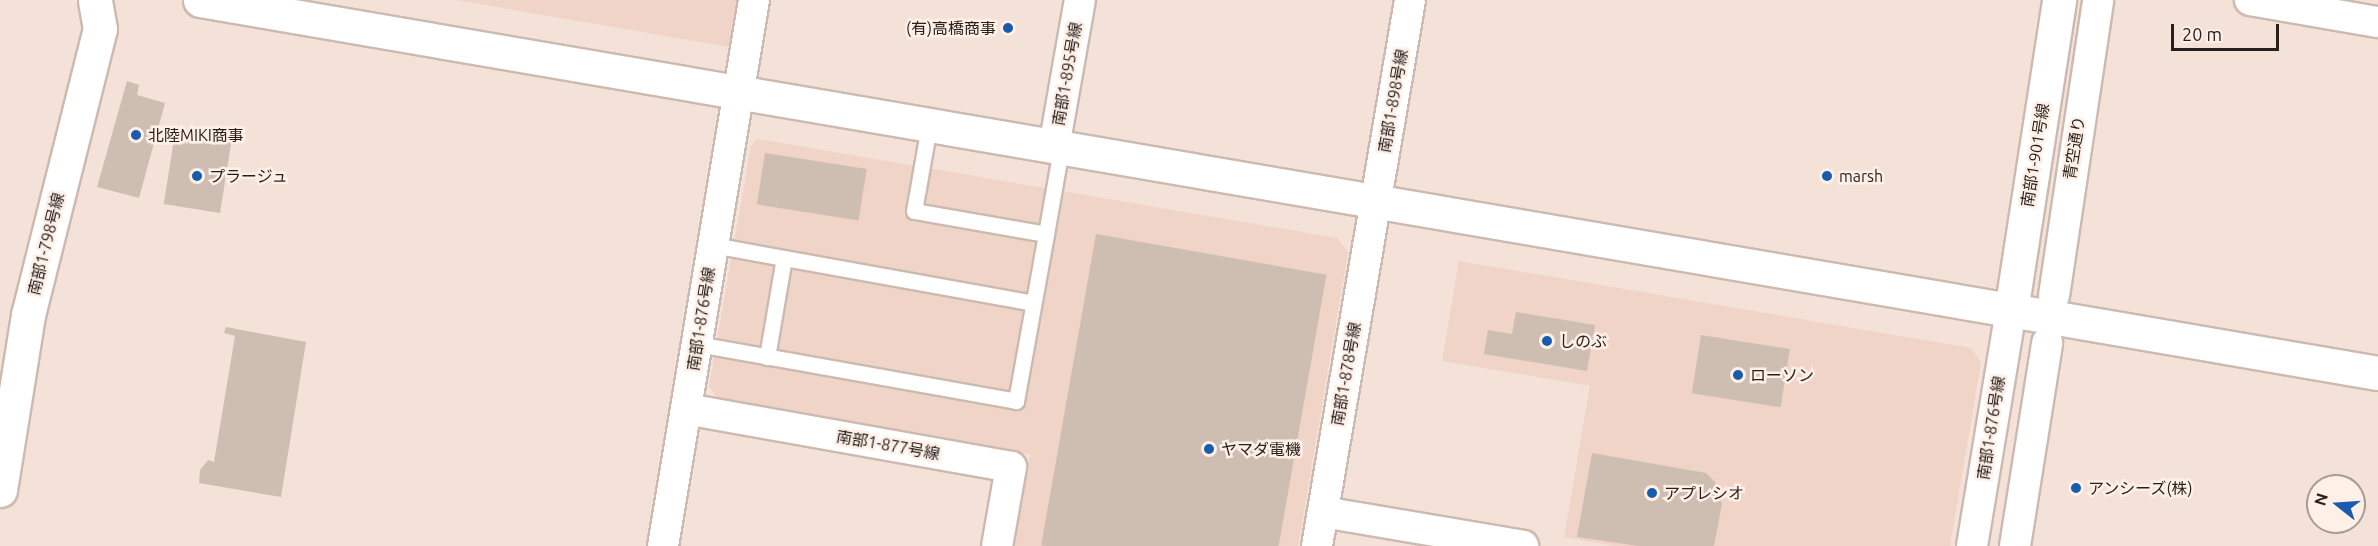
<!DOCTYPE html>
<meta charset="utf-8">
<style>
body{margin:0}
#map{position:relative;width:2378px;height:546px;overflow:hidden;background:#f4e1d7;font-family:Ubuntu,"Noto Sans JP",sans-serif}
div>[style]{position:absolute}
.built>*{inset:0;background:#efd4c7}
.building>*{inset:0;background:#cebeb2;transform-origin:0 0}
.roads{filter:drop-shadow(2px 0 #ccbab0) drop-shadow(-2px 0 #ccbab0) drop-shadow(0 2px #ccbab0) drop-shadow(0 -2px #ccbab0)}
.lane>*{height:15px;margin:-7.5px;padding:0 7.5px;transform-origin:7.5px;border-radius:7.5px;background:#fff}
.street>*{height:30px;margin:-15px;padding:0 15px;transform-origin:15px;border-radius:15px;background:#fff}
.secondary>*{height:33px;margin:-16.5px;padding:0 16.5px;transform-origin:16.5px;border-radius:16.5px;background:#fff}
.dots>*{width:16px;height:16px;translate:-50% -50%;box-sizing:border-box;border:3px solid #feefe7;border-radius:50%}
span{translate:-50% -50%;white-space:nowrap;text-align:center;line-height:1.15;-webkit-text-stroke:5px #feefe7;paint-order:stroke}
.poi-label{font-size:16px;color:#261f1c}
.right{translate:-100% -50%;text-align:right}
.left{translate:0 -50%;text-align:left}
.street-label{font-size:16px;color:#261f1c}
.north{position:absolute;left:2306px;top:474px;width:60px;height:60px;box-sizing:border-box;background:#feefe7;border:2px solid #a89c96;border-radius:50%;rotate:287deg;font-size:16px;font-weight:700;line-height:24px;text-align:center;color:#261f1c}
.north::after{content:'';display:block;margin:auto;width:21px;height:27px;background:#195bac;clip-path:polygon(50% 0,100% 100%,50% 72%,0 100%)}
.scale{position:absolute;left:2171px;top:24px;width:108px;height:27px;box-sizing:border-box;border:3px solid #261f1c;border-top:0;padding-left:8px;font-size:18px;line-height:21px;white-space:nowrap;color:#261f1c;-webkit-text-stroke:4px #feefe7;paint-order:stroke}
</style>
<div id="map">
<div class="built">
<i style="clip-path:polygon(456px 0,738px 0,730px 47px)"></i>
<i style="clip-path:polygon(757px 139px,1337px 238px,1348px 252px,1298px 546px,1014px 546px,1030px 454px,719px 400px,709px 386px,751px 146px)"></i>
<i style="clip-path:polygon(1459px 261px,1971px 348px,1981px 362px,1950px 546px,1615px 546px,1564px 537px,1590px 386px,1442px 361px)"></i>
</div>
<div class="building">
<i style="clip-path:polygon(127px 81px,139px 85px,137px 95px,165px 103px,139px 198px,97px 187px)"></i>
<i style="left:175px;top:133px;width:57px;height:72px;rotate:9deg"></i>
<i style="left:765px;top:153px;width:103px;height:52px;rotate:9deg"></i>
<i style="left:1096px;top:234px;width:234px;height:316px;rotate:10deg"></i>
<i style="clip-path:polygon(1516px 312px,1595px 325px,1587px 371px,1484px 354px,1488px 330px,1512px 334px)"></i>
<i style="clip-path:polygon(226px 327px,306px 342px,281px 497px,199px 483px,200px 470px,208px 460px,214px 462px,235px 336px,224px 333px)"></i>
<i style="left:1701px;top:335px;width:90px;height:59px;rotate:9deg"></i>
<i style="clip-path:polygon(1592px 453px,1706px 473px,1716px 483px,1722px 504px,1714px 546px,1638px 546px,1577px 537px)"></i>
</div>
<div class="roads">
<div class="lane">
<i style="left:1046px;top:234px;width:86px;rotate:-80deg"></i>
<i style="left:713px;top:245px;width:72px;rotate:10.4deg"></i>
<i style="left:697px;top:344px;width:324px;rotate:10.1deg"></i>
<i style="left:1016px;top:401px;width:170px;rotate:-79.8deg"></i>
<i style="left:1046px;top:234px;width:134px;rotate:-170.1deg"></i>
<i style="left:914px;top:211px;width:86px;rotate:-80deg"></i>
<i style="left:767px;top:357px;width:100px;rotate:-80.3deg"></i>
<i style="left:784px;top:258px;width:253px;rotate:10.2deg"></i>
</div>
<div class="street">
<i style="left:2250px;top:0;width:130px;rotate:9.8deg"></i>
<i style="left:1054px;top:147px;width:149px;rotate:-80deg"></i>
<i style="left:2054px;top:296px;width:299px;rotate:-81.5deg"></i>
<i style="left:686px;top:409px;width:330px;rotate:10.1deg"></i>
<i style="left:1011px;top:467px;width:80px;rotate:100deg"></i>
<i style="left:1323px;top:512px;width:203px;rotate:9.6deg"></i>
<i style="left:663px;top:546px;width:554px;rotate:-80.54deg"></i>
<i style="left:1317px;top:546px;width:554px;rotate:-80.33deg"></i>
<i style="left:1972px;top:546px;width:238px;rotate:-80.6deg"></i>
<i style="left:2015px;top:546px;width:206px;rotate:-81deg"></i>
</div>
<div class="secondary">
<i style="left:200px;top:0;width:2210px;rotate:9.72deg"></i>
<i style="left:2011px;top:311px;width:315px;rotate:-81.2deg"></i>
<i style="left:0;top:490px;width:177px;rotate:-80.9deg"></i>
<i style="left:28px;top:315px;width:295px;rotate:-75.9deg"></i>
<i style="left:100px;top:29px;width:29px;rotate:-100deg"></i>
</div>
</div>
<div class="dots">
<i style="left:1008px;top:28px;background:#195bac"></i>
<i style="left:136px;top:135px;background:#195bac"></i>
<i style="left:197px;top:176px;background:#195bac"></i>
<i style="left:1827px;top:176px;background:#195bac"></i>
<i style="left:1547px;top:341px;background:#195bac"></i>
<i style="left:1738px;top:375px;background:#195bac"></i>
<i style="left:1209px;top:449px;background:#195bac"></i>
<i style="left:2076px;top:488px;background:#195bac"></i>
<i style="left:1652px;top:493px;background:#195bac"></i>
</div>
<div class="poi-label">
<span class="right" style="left:996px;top:28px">(有)高橋商事</span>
<span class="left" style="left:148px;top:135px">北陸MIKI商事</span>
<span class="left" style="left:209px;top:176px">プラージュ</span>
<span class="left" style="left:1839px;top:176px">marsh</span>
<span class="left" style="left:1559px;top:341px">しのぶ</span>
<span class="left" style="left:1750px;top:375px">ローソン</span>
<span class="left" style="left:1221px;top:449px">ヤマダ電機</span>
<span class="left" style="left:2088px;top:488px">アンシーズ(株)</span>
<span class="left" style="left:1664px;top:493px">アプレシオ</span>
</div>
<div class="street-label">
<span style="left:1067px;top:74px;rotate:-80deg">南部1-895号線</span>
<span style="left:1393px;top:101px;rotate:-80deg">南部1-898号線</span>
<span style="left:2074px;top:148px;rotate:-81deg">青空通り</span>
<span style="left:2035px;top:155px;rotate:-81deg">南部1-901号線</span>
<span style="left:46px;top:244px;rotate:-76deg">南部1-798号線</span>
<span style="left:701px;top:319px;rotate:-81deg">南部1-876号線</span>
<span style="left:1346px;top:374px;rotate:-80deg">南部1-878号線</span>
<span style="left:1991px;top:428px;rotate:-81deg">南部1-876号線</span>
<span style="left:888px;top:445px;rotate:10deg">南部1-877号線</span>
</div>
<div class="north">N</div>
<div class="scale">20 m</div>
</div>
